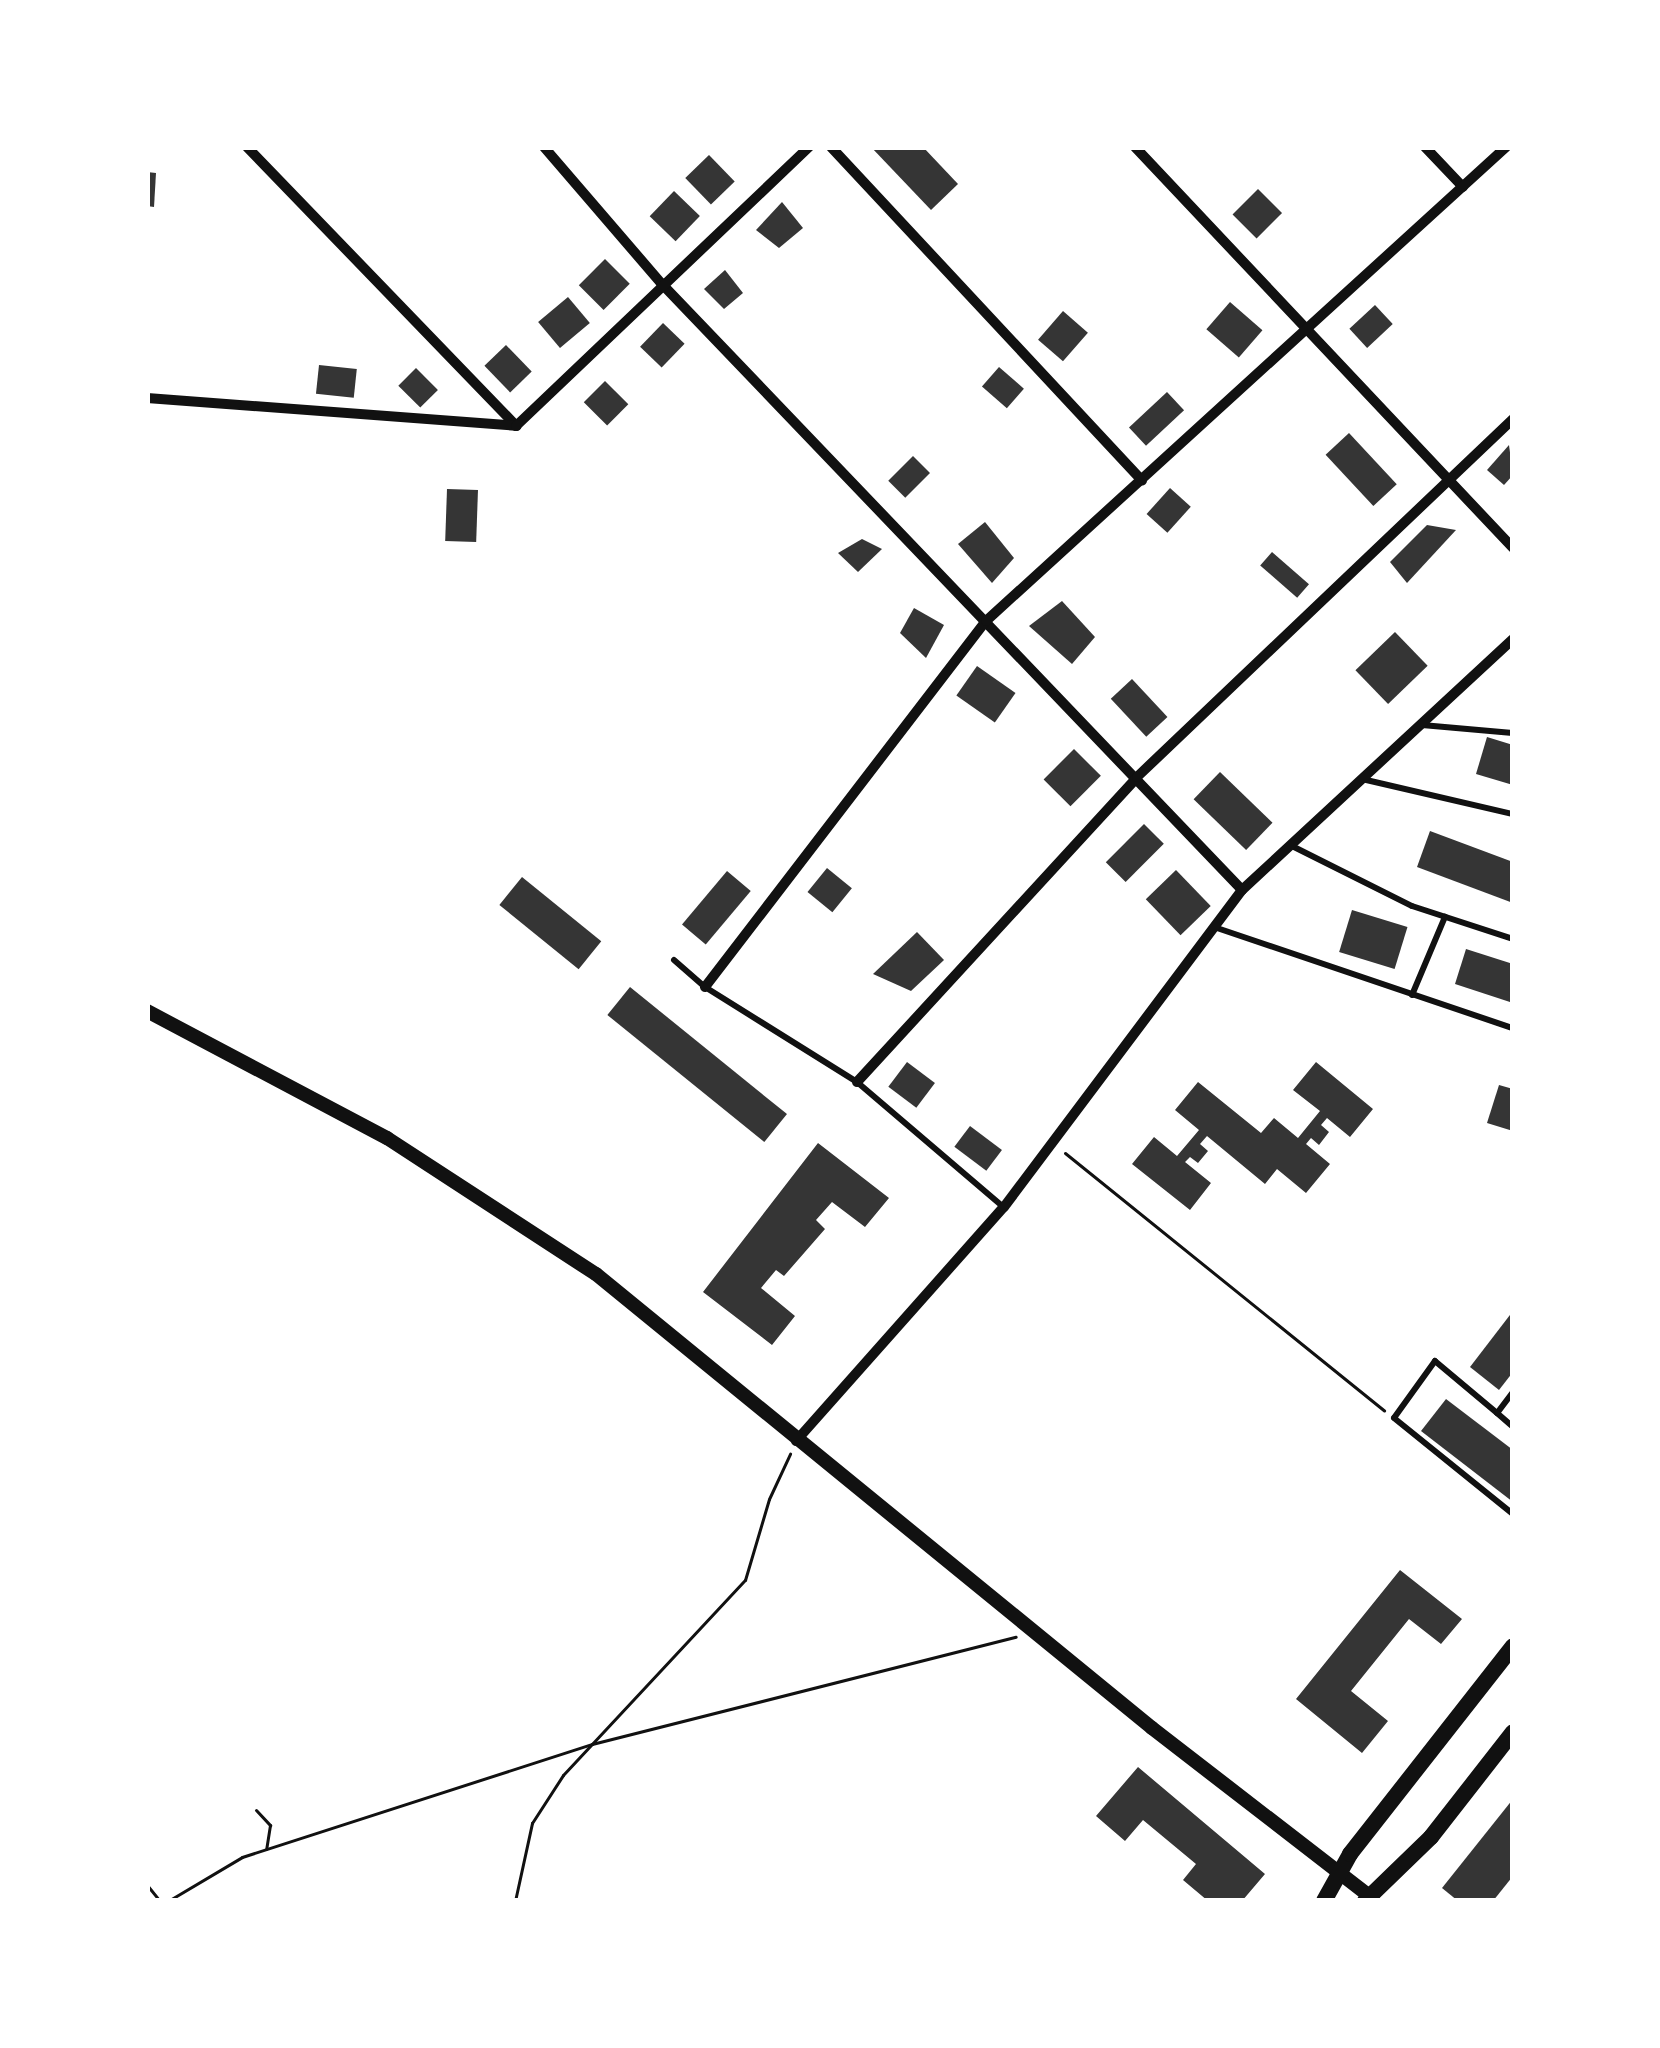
<!DOCTYPE html>
<style>
body{margin:0}
#map{position:relative;width:1660px;height:2048px;overflow:hidden;background:#fff;font-family:"Nunito Sans",sans-serif}
div>[style]{position:absolute}
.building>*{inset:0;background:#353535;transform-origin:0 0}
.path>*{height:3px;margin:-1.5px;padding:0 1.5px;transform-origin:1.5px;border-radius:1.5px;background:#111}
.service>*{height:6px;margin:-3px;padding:0 3px;transform-origin:3px;border-radius:3px;background:#111}
.minor>*{height:10px;margin:-5px;padding:0 5px;transform-origin:5px;border-radius:5px;background:#111}
.tertiary>*{height:14px;margin:-7px;padding:0 7px;transform-origin:7px;border-radius:7px;background:#111}
.secondary>*{height:16px;margin:-8px;padding:0 8px;transform-origin:8px;border-radius:8px;background:#111}
span{translate:-50% -50%;white-space:nowrap;text-align:center;line-height:1.15;-webkit-text-stroke:9px #fff;paint-order:stroke}
.frame{position:absolute;inset:0;border:150px solid #fff;pointer-events:none}
</style>
<div id="map">
<div class="building">
<i style="clip-path:polygon(871px 147px,923px 147px,958px 184px,931px 210px)"></i>
<i style="left:709px;top:155px;width:37px;height:33px;rotate:46deg"></i>
<i style="clip-path:polygon(147px 172px,156px 173px,154px 207px,147px 206px)"></i>
<i style="left:1258px;top:189px;width:34px;height:36px;rotate:45deg"></i>
<i style="left:674px;top:191px;width:36px;height:35px;rotate:44deg"></i>
<i style="clip-path:polygon(782px 202px,803px 228px,779px 248px,756px 230px)"></i>
<i style="left:605px;top:259px;width:35px;height:37px;rotate:45deg"></i>
<i style="clip-path:polygon(725px 270px,743px 293px,724px 309px,704px 289px)"></i>
<i style="left:568px;top:297px;width:34px;height:39px;rotate:50deg"></i>
<i style="left:1230px;top:302px;width:43px;height:36px;rotate:41deg"></i>
<i style="left:1375px;top:305px;width:26px;height:35px;rotate:47deg"></i>
<i style="left:1063px;top:311px;width:33px;height:38px;rotate:41deg"></i>
<i style="left:663px;top:323px;width:30px;height:33px;rotate:44deg"></i>
<i style="left:506px;top:345px;width:37px;height:30px;rotate:46deg"></i>
<i style="left:319px;top:365px;width:38px;height:29px;rotate:6deg"></i>
<i style="left:999px;top:367px;width:33px;height:26px;rotate:41deg"></i>
<i style="left:416px;top:368px;width:31px;height:25px;rotate:45deg"></i>
<i style="left:605px;top:381px;width:33px;height:30px;rotate:45deg"></i>
<i style="left:1167px;top:392px;width:25px;height:52px;rotate:47deg"></i>
<i style="left:1349px;top:433px;width:70px;height:32px;rotate:47deg"></i>
<i style="clip-path:polygon(1509px 445px,1513px 475px,1504px 485px,1487px 470px)"></i>
<i style="left:913px;top:456px;width:24px;height:35px;rotate:45deg"></i>
<i style="left:1170px;top:488px;width:28px;height:35px;rotate:42deg"></i>
<i style="left:447px;top:489px;width:31px;height:52px;rotate:2deg"></i>
<i style="clip-path:polygon(985px 522px,1014px 558px,992px 583px,958px 544px)"></i>
<i style="clip-path:polygon(1427px 525px,1456px 530px,1407px 583px,1390px 562px)"></i>
<i style="clip-path:polygon(862px 539px,882px 549px,858px 572px,838px 553px)"></i>
<i style="left:1272px;top:552px;width:49px;height:18px;rotate:41deg"></i>
<i style="clip-path:polygon(1062px 601px,1095px 637px,1072px 664px,1029px 626px)"></i>
<i style="clip-path:polygon(914px 608px,944px 625px,926px 658px,900px 633px)"></i>
<i style="left:1395px;top:632px;width:47px;height:55px;rotate:46deg"></i>
<i style="left:977px;top:666px;width:47px;height:36px;rotate:35deg"></i>
<i style="left:1132px;top:679px;width:52px;height:29px;rotate:47deg"></i>
<i style="clip-path:polygon(1487px 737px,1513px 745px,1513px 785px,1476px 774px)"></i>
<i style="left:1074px;top:749px;width:38px;height:43px;rotate:45deg"></i>
<i style="left:1220px;top:772px;width:73px;height:38px;rotate:44deg"></i>
<i style="left:1144px;top:824px;width:28px;height:54px;rotate:45deg"></i>
<i style="clip-path:polygon(1430px 831px,1513px 862px,1513px 903px,1417px 867px)"></i>
<i style="left:827px;top:868px;width:32px;height:31px;rotate:39deg"></i>
<i style="left:1176px;top:870px;width:50px;height:42px;rotate:46deg"></i>
<i style="left:727px;top:871px;width:31px;height:70px;rotate:40deg"></i>
<i style="left:522px;top:877px;width:102px;height:36px;rotate:39deg"></i>
<i style="left:1352px;top:910px;width:58px;height:44px;rotate:17deg"></i>
<i style="clip-path:polygon(917px 932px,944px 960px,911px 991px,873px 974px)"></i>
<i style="clip-path:polygon(1466px 949px,1513px 964px,1513px 1003px,1455px 984px)"></i>
<i style="left:630px;top:987px;width:202px;height:36px;rotate:39deg"></i>
<i style="left:907px;top:1062px;width:35px;height:31px;rotate:37deg"></i>
<i style="clip-path:polygon(1316px 1062px,1373px 1109px,1350px 1137px,1327px 1118px,1321px 1125px,1329px 1132px,1319px 1145px,1311px 1138px,1306px 1144px,1330px 1164px,1306px 1193px,1277px 1169px,1265px 1184px,1207px 1136px,1200px 1144px,1208px 1151px,1198px 1163px,1190px 1157px,1185px 1162px,1211px 1183px,1190px 1210px,1132px 1164px,1154px 1137px,1177px 1156px,1199px 1130px,1175px 1110px,1198px 1082px,1261px 1133px,1274px 1118px,1298px 1138px,1320px 1111px,1293px 1090px)"></i>
<i style="clip-path:polygon(1499px 1085px,1513px 1089px,1513px 1131px,1487px 1123px)"></i>
<i style="left:970px;top:1126px;width:40px;height:26px;rotate:37deg"></i>
<i style="clip-path:polygon(818px 1143px,889px 1198px,865px 1227px,832px 1202px,816px 1220px,825px 1229px,784px 1276px,776px 1270px,761px 1288px,795px 1316px,772px 1345px,703px 1292px)"></i>
<i style="clip-path:polygon(1513px 1311px,1513px 1372px,1499px 1390px,1470px 1367px)"></i>
<i style="clip-path:polygon(1446px 1399px,1513px 1450px,1513px 1502px,1421px 1431px)"></i>
<i style="clip-path:polygon(1400px 1570px,1462px 1619px,1441px 1644px,1409px 1619px,1351px 1691px,1388px 1721px,1362px 1753px,1296px 1699px)"></i>
<i style="clip-path:polygon(1138px 1767px,1265px 1874px,1242px 1901px,1208px 1901px,1183px 1880px,1196px 1864px,1143px 1820px,1125px 1841px,1096px 1816px)"></i>
<i style="clip-path:polygon(1513px 1799px,1513px 1876px,1493px 1901px,1458px 1901px,1442px 1888px)"></i>
</div>
<div class="path">
<i style="left:1065px;top:1153px;width:410px;rotate:38.9deg"></i>
<i style="left:256px;top:1810px;width:21px;rotate:47deg"></i>
<i style="left:270px;top:1825px;width:24px;rotate:99deg"></i>
<i style="left:147px;top:1885px;width:21px;rotate:51deg"></i>
<i style="left:168px;top:1901px;width:86px;rotate:-30.7deg"></i>
<i style="left:242px;top:1857px;width:368px;rotate:-17.9deg"></i>
<i style="left:592px;top:1744px;width:437px;rotate:-14.2deg"></i>
<i style="left:515px;top:1901px;width:80px;rotate:-77.7deg"></i>
<i style="left:532px;top:1823px;width:57px;rotate:-57.1deg"></i>
<i style="left:563px;top:1775px;width:267px;rotate:-47deg"></i>
<i style="left:745px;top:1580px;width:84px;rotate:-73.5deg"></i>
<i style="left:769px;top:1499px;width:50px;rotate:-65deg"></i>
</div>
<div class="service">
<i style="left:1422px;top:725px;width:91px;rotate:5deg"></i>
<i style="left:1362px;top:779px;width:155px;rotate:13.1deg"></i>
<i style="left:1290px;top:845px;width:136px;rotate:26.6deg"></i>
<i style="left:1412px;top:906px;width:106px;rotate:18.1deg"></i>
<i style="left:1214px;top:927px;width:316px;rotate:18.7deg"></i>
<i style="left:674px;top:960px;width:41px;rotate:41.1deg"></i>
<i style="left:705px;top:987px;width:179px;rotate:32deg"></i>
<i style="left:857px;top:1082px;width:191px;rotate:40.5deg"></i>
<i style="left:1412px;top:995px;width:85px;rotate:-67.1deg"></i>
<i style="left:1513px;top:1392px;width:26px;rotate:127deg"></i>
<i style="left:1497px;top:1413px;width:21px;rotate:41deg"></i>
<i style="left:1497px;top:1413px;width:81px;rotate:-140deg"></i>
<i style="left:1435px;top:1361px;width:70px;rotate:125.7deg"></i>
<i style="left:1394px;top:1418px;width:153px;rotate:38.9deg"></i>
</div>
<div class="minor">
<i style="left:247px;top:147px;width:388px;rotate:46deg"></i>
<i style="left:544px;top:147px;width:179px;rotate:49.3deg"></i>
<i style="left:661px;top:283px;width:840px;rotate:46.25deg"></i>
<i style="left:831px;top:147px;width:456px;rotate:47deg"></i>
<i style="left:1135px;top:147px;width:551px;rotate:46.69deg"></i>
<i style="left:1425px;top:147px;width:55px;rotate:46.5deg"></i>
<i style="left:147px;top:398px;width:370px;rotate:4.3deg"></i>
<i style="left:516px;top:426px;width:405px;rotate:-43.6deg"></i>
<i style="left:705px;top:987px;width:461px;rotate:-52.5deg"></i>
<i style="left:986px;top:621px;width:704px;rotate:-42.35deg"></i>
<i style="left:857px;top:1082px;width:414px;rotate:-47.4deg"></i>
<i style="left:1137px;top:777px;width:519px;rotate:-43.6deg"></i>
<i style="left:796px;top:1441px;width:313px;rotate:-48.4deg"></i>
<i style="left:1004px;top:1207px;width:396px;rotate:-53.1deg"></i>
<i style="left:1242px;top:890px;width:369px;rotate:-42.8deg"></i>
</div>
<div class="tertiary">
<i style="left:147px;top:1011px;width:272px;rotate:27.9deg"></i>
<i style="left:387px;top:1138px;width:249px;rotate:33.1deg"></i>
<i style="left:596px;top:1274px;width:718px;rotate:39.23deg"></i>
<i style="left:1152px;top:1728px;width:279px;rotate:37.7deg"></i>
</div>
<div class="secondary">
<i style="left:1324px;top:1901px;width:54px;rotate:-61deg"></i>
<i style="left:1350px;top:1854px;width:264px;rotate:-51.9deg"></i>
<i style="left:1365px;top:1901px;width:92px;rotate:-44.1deg"></i>
<i style="left:1431px;top:1837px;width:133px;rotate:-52deg"></i>
</div>
<div class="frame"></div>
</div>
